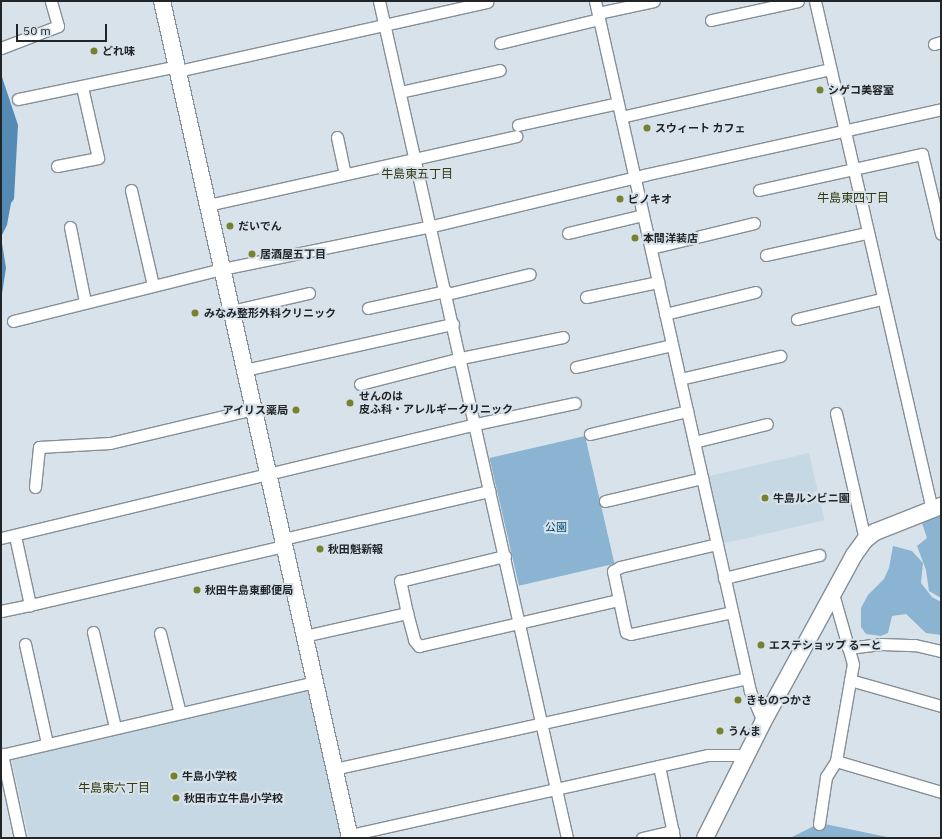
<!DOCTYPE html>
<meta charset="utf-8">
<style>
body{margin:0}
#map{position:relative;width:942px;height:839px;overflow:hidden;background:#d8e2eb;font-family:"IBM Plex Sans","Noto Sans JP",sans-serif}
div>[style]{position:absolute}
.built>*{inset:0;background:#c7d8e5;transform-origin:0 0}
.green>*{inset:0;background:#8bb3d2;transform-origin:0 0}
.water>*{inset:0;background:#538bb4}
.roads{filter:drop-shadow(1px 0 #858f97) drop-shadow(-1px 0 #858f97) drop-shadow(0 1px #858f97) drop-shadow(0 -1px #858f97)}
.street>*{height:11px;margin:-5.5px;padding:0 5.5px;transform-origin:5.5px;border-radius:5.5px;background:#fff}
.secondary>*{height:16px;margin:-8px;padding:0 8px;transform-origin:8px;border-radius:8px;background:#fff}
.dots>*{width:11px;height:11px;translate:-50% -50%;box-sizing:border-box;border:2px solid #d8e2eb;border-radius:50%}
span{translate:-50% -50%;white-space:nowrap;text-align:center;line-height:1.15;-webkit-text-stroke:4px #d8e2eb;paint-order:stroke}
.poi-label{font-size:11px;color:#212528;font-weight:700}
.left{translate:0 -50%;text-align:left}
.right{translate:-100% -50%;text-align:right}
.park-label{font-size:11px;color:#004a72}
.neighbourhood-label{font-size:12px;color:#333810}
.frame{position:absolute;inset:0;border:2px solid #212528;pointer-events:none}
.scale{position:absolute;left:16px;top:24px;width:91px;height:18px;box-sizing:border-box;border:2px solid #212528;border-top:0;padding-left:5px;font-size:12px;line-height:14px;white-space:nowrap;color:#212528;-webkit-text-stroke:3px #d8e2eb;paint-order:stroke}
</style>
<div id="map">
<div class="built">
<i style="left:809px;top:453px;width:69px;height:106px;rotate:77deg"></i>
<i style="clip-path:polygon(309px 690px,342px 838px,29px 838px,11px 757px)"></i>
</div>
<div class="green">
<i style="left:585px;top:436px;width:131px;height:98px;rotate:77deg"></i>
<i style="clip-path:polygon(941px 514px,941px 598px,929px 591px,926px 570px,917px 546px,927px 538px,922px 523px)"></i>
<i style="clip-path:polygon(893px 546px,912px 551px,923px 563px,921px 583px,932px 597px,941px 602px,941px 635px,926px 633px,906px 614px,892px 616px,888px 633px,881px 636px,866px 634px,861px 627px,861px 608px,868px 595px,884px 579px,889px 568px)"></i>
<i style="clip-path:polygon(820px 823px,892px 838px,790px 838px)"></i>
</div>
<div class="water">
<i style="clip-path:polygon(1px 74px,18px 125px,14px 199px,11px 203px,7px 225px,1px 237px,6px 268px,1px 300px)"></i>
</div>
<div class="roads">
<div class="street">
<i style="left:379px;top:1px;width:858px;rotate:77.34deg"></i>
<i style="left:595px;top:1px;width:707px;rotate:77.34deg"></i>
<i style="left:750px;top:691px;width:34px;rotate:67deg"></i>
<i style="left:815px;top:1px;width:522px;rotate:77.05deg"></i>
<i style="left:598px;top:13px;width:57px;rotate:-12.1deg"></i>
<i style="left:711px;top:20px;width:89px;rotate:-12.3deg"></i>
<i style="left:500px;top:43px;width:102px;rotate:-13.6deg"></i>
<i style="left:934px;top:44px;width:7px;rotate:-16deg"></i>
<i style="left:1px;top:48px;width:61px;rotate:-21.1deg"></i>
<i style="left:58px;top:26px;width:26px;rotate:-106deg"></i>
<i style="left:178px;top:71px;width:317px;rotate:-12.6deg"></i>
<i style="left:400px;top:92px;width:102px;rotate:-12.4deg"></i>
<i style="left:18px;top:99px;width:162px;rotate:-11.7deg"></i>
<i style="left:621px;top:117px;width:214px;rotate:-12.9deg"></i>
<i style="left:518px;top:125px;width:102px;rotate:-12.4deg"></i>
<i style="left:337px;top:137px;width:38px;rotate:78deg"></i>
<i style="left:57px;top:166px;width:42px;rotate:-11deg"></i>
<i style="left:98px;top:158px;width:73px;rotate:-102.7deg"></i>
<i style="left:131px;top:190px;width:98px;rotate:77deg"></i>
<i style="left:759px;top:190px;width:167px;rotate:-12.5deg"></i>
<i style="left:922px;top:154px;width:82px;rotate:76.6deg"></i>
<i style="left:208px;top:205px;width:316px;rotate:-12.6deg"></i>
<i style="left:70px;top:227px;width:76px;rotate:78.7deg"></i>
<i style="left:568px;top:233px;width:77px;rotate:-13.5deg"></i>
<i style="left:651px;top:248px;width:106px;rotate:-13.6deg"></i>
<i style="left:766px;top:255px;width:102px;rotate:-12.4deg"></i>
<i style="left:447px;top:294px;width:85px;rotate:-13.5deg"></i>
<i style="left:586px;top:297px;width:74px;rotate:-11.8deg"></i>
<i style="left:368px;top:308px;width:80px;rotate:-12.3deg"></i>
<i style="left:231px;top:311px;width:80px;rotate:-13deg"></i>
<i style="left:665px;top:314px;width:93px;rotate:-13.7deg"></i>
<i style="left:797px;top:319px;width:86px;rotate:-13.4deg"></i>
<i style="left:13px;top:321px;width:215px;rotate:-14deg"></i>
<i style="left:222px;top:269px;width:214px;rotate:-11.6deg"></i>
<i style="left:432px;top:226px;width:218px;rotate:-13.5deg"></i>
<i style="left:644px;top:175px;width:304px;rotate:-12.5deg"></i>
<i style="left:576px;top:367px;width:98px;rotate:-12.9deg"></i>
<i style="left:245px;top:370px;width:213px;rotate:-12.5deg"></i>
<i style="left:680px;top:379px;width:103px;rotate:-13deg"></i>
<i style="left:360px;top:384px;width:104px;rotate:-14.4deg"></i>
<i style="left:461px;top:358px;width:104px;rotate:-11.6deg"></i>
<i style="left:836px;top:413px;width:130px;rotate:77.1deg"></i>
<i style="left:590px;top:434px;width:100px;rotate:-13.3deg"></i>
<i style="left:694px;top:442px;width:75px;rotate:-13.9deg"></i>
<i style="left:35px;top:487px;width:40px;rotate:-84.3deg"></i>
<i style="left:39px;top:447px;width:71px;rotate:-3.2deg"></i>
<i style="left:110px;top:443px;width:148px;rotate:-13.3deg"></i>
<i style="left:605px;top:501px;width:100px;rotate:-13.3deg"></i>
<i style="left:15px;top:536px;width:71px;rotate:77.7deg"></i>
<i style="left:30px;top:605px;width:261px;rotate:-13.1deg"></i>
<i style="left:1px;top:538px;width:488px;rotate:-13.5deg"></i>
<i style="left:476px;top:424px;width:101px;rotate:-12deg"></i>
<i style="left:283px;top:539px;width:212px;rotate:-13.1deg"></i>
<i style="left:717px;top:544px;width:100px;rotate:166.7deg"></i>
<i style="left:620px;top:567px;width:8px;rotate:150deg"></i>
<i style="left:613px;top:571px;width:30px;rotate:78deg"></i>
<i style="left:619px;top:600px;width:33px;rotate:78deg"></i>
<i style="left:626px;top:632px;width:5px;rotate:22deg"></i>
<i style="left:631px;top:634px;width:103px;rotate:-12.3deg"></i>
<i style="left:724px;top:578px;width:98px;rotate:-13.6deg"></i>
<i style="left:1px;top:611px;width:30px;rotate:-12deg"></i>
<i style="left:407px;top:613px;width:28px;rotate:75deg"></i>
<i style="left:414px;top:640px;width:8px;rotate:50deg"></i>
<i style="left:419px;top:646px;width:205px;rotate:-13deg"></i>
<i style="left:93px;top:632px;width:98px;rotate:77deg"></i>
<i style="left:160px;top:633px;width:82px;rotate:76deg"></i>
<i style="left:304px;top:636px;width:106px;rotate:-12.6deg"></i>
<i style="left:407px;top:613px;width:33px;rotate:-102deg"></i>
<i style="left:400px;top:581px;width:108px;rotate:-13.4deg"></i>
<i style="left:25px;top:644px;width:101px;rotate:77.5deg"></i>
<i style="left:848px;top:648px;width:33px;rotate:-7deg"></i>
<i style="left:881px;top:644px;width:34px;rotate:2deg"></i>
<i style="left:915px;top:645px;width:27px;rotate:13deg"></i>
<i style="left:850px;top:680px;width:95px;rotate:15.9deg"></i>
<i style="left:2px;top:754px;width:86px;rotate:77.9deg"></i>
<i style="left:1px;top:755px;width:321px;rotate:-13.1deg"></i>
<i style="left:836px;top:761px;width:109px;rotate:16.4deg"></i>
<i style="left:659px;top:766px;width:74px;rotate:78.2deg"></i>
<i style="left:334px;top:769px;width:423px;rotate:-12.4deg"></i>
<i style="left:819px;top:824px;width:48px;rotate:-81.5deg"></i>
<i style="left:826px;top:777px;width:19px;rotate:-58deg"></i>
<i style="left:836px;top:761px;width:98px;rotate:-80.1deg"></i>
<i style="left:853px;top:664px;width:73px;rotate:-105.9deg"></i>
<i style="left:350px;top:835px;width:367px;rotate:-12.6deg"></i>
<i style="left:708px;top:755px;width:38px"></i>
<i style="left:642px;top:838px;width:32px;rotate:-13deg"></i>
</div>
<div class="secondary">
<i style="left:162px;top:1px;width:858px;rotate:77.34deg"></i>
<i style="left:705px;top:838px;width:130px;rotate:-63.4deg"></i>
<i style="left:763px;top:722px;width:190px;rotate:-61.4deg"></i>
<i style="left:854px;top:555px;width:19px;rotate:-54deg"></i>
<i style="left:865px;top:540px;width:13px;rotate:-39deg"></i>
<i style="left:875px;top:532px;width:71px;rotate:-21.5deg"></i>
</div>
</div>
<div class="dots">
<i style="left:94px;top:51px;background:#76822e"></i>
<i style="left:820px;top:90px;background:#76822e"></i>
<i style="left:647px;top:128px;background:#76822e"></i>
<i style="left:620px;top:199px;background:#76822e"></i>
<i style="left:230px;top:226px;background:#76822e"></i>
<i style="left:635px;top:238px;background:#76822e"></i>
<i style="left:252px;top:254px;background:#76822e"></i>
<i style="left:195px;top:313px;background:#76822e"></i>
<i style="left:350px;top:403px;background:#76822e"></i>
<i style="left:296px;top:410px;background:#76822e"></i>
<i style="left:765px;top:498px;background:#76822e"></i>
<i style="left:320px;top:549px;background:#76822e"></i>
<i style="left:197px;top:590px;background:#76822e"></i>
<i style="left:761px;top:645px;background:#76822e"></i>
<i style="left:738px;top:700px;background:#76822e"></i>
<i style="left:720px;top:731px;background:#76822e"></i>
<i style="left:174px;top:776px;background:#76822e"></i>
<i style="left:176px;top:798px;background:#76822e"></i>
</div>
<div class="poi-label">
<span class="left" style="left:102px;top:51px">どれ味</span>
<span class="left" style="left:828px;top:90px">シゲコ美容室</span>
<span class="left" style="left:655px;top:128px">スウィート カフェ</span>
<span class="left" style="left:628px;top:199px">ピノキオ</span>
<span class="left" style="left:238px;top:226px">だいでん</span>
<span class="left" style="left:643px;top:238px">本間洋装店</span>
<span class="left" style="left:260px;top:254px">居酒屋五丁目</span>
<span class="left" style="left:204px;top:313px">みなみ整形外科クリニック</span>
<span class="left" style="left:359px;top:403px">せんのは<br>皮ふ科・アレルギークリニック</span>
<span class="right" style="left:288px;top:410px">アイリス薬局</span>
<span class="left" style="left:773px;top:498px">牛島ルンビニ園</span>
<span class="left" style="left:328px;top:549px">秋田魁新報</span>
<span class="left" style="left:205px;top:590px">秋田牛島東郵便局</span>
<span class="left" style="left:769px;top:645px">エステショップ るーと</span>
<span class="left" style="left:746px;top:700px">きものつかさ</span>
<span class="left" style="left:728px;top:731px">うんま</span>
<span class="left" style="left:182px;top:776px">牛島小学校</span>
<span class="left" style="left:184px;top:798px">秋田市立牛島小学校</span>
</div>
<div class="park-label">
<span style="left:556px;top:527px">公園</span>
</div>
<div class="neighbourhood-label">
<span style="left:417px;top:174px">牛島東五丁目</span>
<span style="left:853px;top:198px">牛島東四丁目</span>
<span style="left:114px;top:788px">牛島東六丁目</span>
</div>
<div class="frame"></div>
<div class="scale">50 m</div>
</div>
